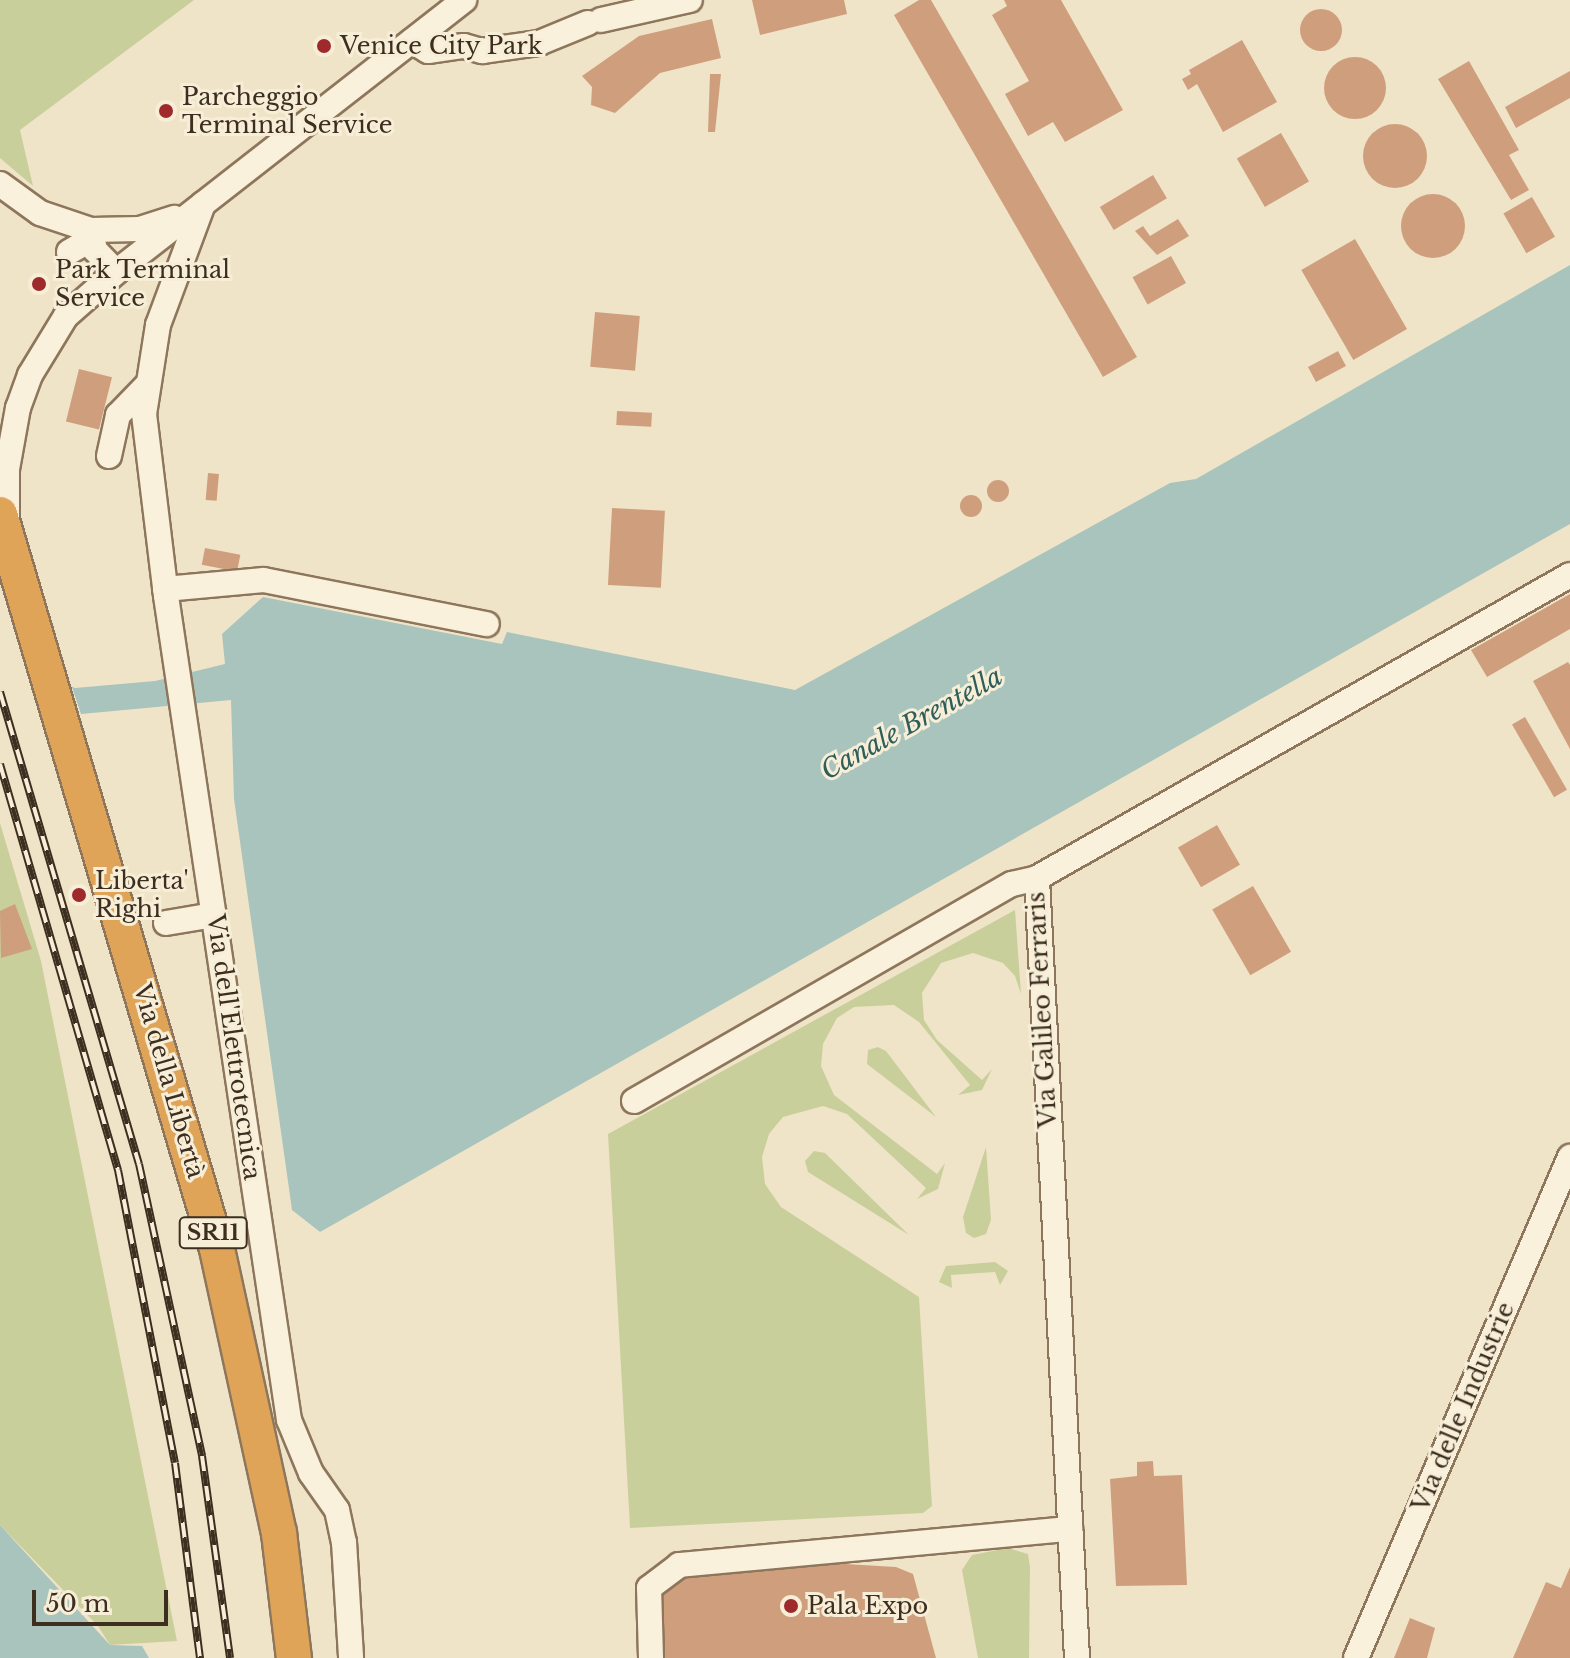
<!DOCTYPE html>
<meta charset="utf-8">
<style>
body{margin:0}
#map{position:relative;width:1570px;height:1658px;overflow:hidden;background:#f0e4c8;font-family:"Libre Baskerville",serif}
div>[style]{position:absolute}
.green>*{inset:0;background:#c9cf9b}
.water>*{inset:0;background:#a9c4bc}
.pier>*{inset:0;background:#f0e4c8}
.building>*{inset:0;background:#cf9f7d;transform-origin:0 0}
.round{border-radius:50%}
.roads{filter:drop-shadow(2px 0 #8d765c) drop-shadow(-2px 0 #8d765c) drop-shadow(0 2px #8d765c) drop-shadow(0 -2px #8d765c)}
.minor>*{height:24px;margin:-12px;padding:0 12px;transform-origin:12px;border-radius:12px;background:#faf1dc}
.highway>*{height:34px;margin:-17px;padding:0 17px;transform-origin:17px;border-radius:17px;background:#e0a458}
.rail>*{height:8px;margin-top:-4px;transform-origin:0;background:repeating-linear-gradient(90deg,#f7eed8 0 15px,#3d2e20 0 30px);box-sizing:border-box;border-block:2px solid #3d2e20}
.dots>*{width:22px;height:22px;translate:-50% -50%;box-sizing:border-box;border:4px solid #f7eed8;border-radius:50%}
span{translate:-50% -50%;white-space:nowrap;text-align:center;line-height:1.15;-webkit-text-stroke:6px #f7eed8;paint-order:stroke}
.shield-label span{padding:2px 6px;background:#f7eed8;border:2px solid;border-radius:6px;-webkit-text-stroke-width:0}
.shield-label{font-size:22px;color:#3d2e20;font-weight:700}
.poi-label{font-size:24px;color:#3d2e20}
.left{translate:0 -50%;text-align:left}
.street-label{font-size:24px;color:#3d2e20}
.water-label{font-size:26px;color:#2f5d5a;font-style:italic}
.scale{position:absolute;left:32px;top:1590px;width:136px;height:36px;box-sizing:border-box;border:4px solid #3d2e20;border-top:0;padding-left:10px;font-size:24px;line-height:28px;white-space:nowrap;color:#3d2e20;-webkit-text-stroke:6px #f7eed8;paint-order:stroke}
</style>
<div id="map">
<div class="green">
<i style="clip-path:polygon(0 0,194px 0,20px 130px,33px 186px,0 158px)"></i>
<i style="clip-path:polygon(0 823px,41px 961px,177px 1641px,110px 1645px,98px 1626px,0 1525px)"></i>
<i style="clip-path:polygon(1015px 910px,1021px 994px,1015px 976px,1003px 963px,973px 953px,941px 963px,922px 993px,924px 1020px,937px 1040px,982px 1080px,992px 1069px,982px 1090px,958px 1095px,970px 1085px,919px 1022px,894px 1005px,854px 1007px,837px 1018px,823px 1044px,821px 1066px,834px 1095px,937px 1174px,945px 1163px,938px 1189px,917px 1199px,926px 1188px,847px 1114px,823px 1106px,783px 1117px,769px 1134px,762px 1157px,765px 1184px,781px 1207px,919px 1297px,932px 1506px,923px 1513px,630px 1528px,608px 1134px)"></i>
<i style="clip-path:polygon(878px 1047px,886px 1051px,936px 1117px,867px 1064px,868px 1050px)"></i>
<i style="clip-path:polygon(986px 1147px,991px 1220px,986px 1234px,974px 1238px,966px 1233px,963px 1217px)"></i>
<i style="clip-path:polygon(814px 1151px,825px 1153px,909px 1235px,808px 1172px,805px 1161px)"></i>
<i style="clip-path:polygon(995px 1262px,1008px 1271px,1000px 1285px,995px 1272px,951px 1275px,952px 1288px,939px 1282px,946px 1266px)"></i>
<i style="clip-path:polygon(1008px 1548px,1028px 1554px,1030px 1567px,1029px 1658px,978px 1658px,962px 1570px,972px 1555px)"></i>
</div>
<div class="water">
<i style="clip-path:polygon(1570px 265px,1570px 524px,320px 1232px,292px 1210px,234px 799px,231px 700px,71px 715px,10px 657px,75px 688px,155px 681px,225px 664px,222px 634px,263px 597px,502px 644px,507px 632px,795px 690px,1170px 483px,1196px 479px)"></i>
<i style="clip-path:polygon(0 1525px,110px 1645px,142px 1646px,149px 1658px,0 1658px)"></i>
</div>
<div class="pier">
<i style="clip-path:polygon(11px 653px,70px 681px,82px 717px,73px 719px,37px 787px,0 814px,0 655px)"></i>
</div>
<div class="building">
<i style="clip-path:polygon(752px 0,844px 0,847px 14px,760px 35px)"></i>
<i style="clip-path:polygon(919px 0,931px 0,1137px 357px,1103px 377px,894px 15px)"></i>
<i style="clip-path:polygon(1004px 0,1061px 0,1123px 110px,1065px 142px,1053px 122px,1028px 136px,1005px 94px,1029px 81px,992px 15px,1007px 6px)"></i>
<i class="round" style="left:1300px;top:9px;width:42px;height:42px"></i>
<i style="clip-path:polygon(712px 19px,721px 58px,660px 73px,615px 113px,591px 105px,592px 87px,582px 76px,639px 36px)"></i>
<i style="clip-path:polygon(1242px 40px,1277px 102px,1223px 132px,1197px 84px,1188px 90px,1182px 79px,1191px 74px,1189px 70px)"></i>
<i class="round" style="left:1324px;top:57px;width:62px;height:62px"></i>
<i style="clip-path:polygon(1469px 61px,1519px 150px,1509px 155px,1529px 190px,1511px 200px,1438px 79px)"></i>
<i style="clip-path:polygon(1570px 71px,1570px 98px,1516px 128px,1505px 107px)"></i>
<i style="clip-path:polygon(710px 74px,721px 74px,715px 132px,708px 132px)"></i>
<i class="round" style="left:1363px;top:124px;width:64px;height:64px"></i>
<i style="left:1281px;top:133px;width:56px;height:51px;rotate:60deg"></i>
<i style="left:1153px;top:175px;width:27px;height:62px;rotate:59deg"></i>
<i class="round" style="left:1401px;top:194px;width:64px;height:64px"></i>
<i style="left:1532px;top:197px;width:46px;height:33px;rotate:60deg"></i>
<i style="clip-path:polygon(1178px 219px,1189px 236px,1157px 255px,1135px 231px,1143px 226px,1150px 236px)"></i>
<i style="left:1355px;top:239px;width:104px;height:62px;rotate:60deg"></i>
<i style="left:1171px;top:256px;width:31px;height:44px;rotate:61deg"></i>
<i style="left:595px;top:312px;width:45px;height:55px;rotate:5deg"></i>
<i style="left:1338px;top:351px;width:17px;height:34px;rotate:62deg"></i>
<i style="left:79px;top:369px;width:34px;height:54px;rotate:14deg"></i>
<i style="left:617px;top:411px;width:35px;height:14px;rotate:3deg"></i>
<i style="left:208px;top:473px;width:11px;height:27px;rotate:5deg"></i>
<i class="round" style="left:987px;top:480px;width:22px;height:22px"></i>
<i class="round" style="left:960px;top:495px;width:22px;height:22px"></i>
<i style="left:612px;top:508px;width:53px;height:77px;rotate:3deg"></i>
<i style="left:205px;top:548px;width:36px;height:17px;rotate:11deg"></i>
<i style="clip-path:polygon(1570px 594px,1570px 629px,1487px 677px,1471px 650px)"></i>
<i style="clip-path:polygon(1568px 662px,1570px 665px,1570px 749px,1533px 681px)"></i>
<i style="left:1525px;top:717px;width:84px;height:15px;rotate:60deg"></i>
<i style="left:1217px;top:825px;width:46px;height:45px;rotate:60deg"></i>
<i style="left:1253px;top:886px;width:76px;height:47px;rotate:60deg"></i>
<i style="clip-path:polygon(15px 904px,32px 949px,1px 958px,0 911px)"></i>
<i style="clip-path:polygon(1153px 1461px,1154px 1476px,1182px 1475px,1187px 1585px,1116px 1586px,1110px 1479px,1137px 1476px,1137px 1462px)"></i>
<i style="clip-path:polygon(795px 1561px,896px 1567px,913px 1574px,936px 1658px,655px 1658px,661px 1587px,672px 1576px)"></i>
<i style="clip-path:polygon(1570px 1567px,1570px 1658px,1513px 1658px,1546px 1582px,1561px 1588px)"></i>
<i style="clip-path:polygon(1410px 1618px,1435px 1628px,1427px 1658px,1394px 1658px)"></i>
</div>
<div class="roads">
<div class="minor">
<i style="left:601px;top:20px;width:91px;rotate:-12.7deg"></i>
<i style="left:412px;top:41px;width:19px;rotate:32deg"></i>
<i style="left:428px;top:51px;width:36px;rotate:-8deg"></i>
<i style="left:464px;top:46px;width:19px;rotate:16deg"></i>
<i style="left:482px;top:51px;width:58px;rotate:-8deg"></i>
<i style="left:539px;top:43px;width:53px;rotate:-22.2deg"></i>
<i style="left:0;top:184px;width:49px;rotate:35.9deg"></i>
<i style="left:40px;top:213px;width:54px;rotate:18.4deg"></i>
<i style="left:91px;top:230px;width:49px;rotate:-1.2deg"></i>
<i style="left:140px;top:229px;width:36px;rotate:-18deg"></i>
<i style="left:203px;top:204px;width:129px;rotate:110.4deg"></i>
<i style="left:158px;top:325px;width:90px;rotate:98.9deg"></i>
<i style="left:144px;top:414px;width:183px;rotate:83.1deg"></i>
<i style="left:166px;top:596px;width:833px;rotate:81.51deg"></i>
<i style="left:289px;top:1420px;width:57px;rotate:67.5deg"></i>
<i style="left:311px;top:1473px;width:45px;rotate:54.9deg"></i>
<i style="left:337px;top:1510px;width:33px;rotate:78deg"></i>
<i style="left:344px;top:1542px;width:116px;rotate:86.5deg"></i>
<i style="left:91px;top:230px;width:20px;rotate:79deg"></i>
<i style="left:95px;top:250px;width:30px;rotate:46deg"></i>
<i style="left:69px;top:252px;width:28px;rotate:-30deg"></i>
<i style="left:109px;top:456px;width:42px;rotate:-77.6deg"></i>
<i style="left:118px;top:415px;width:40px;rotate:-46deg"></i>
<i style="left:7px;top:530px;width:61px;rotate:-90deg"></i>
<i style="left:7px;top:469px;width:62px;rotate:-79.8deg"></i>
<i style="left:18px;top:408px;width:35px;rotate:-70deg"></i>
<i style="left:30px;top:375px;width:69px;rotate:-58.6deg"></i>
<i style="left:66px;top:316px;width:67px;rotate:-41.3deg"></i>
<i style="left:116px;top:272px;width:442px;rotate:-38deg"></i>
<i style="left:165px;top:589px;width:99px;rotate:-5.2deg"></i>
<i style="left:264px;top:580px;width:227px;rotate:11.2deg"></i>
<i style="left:166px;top:923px;width:49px;rotate:-9.5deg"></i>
<i style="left:634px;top:1101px;width:436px;rotate:-29.9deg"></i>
<i style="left:1012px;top:884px;width:26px;rotate:-13deg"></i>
<i style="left:651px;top:1658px;width:70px;rotate:-91.6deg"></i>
<i style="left:649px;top:1588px;width:38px;rotate:-37deg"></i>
<i style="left:679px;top:1565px;width:393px;rotate:-5.3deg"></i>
<i style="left:1077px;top:1658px;width:781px;rotate:-92.94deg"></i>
<i style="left:1037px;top:878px;width:613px;rotate:-29.62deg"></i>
<i style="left:1356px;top:1658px;width:545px;rotate:-66.87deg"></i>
</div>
<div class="highway">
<i style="left:0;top:514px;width:766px;rotate:73.55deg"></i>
<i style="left:217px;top:1249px;width:291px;rotate:77.7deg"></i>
<i style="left:279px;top:1533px;width:126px;rotate:83.2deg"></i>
</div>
</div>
<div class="rail">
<i style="left:0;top:692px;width:492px;rotate:73.6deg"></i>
<i style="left:139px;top:1164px;width:299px;rotate:77.8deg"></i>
<i style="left:202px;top:1456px;width:204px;rotate:82.1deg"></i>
<i style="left:0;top:764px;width:423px;rotate:73.8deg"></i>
<i style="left:118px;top:1170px;width:298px;rotate:79deg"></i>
<i style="left:175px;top:1463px;width:197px;rotate:82.7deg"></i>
</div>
<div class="dots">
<i style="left:324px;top:46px;background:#9e2a2b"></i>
<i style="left:166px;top:111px;background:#9e2a2b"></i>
<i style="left:39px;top:284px;background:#9e2a2b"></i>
<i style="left:79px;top:895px;background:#9e2a2b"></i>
<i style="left:791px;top:1606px;background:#9e2a2b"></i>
</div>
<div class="shield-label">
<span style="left:213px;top:1233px">SR11</span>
</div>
<div class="poi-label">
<span class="left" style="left:340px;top:46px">Venice City Park</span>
<span class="left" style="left:182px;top:111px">Parcheggio<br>Terminal Service</span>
<span class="left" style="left:55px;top:284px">Park Terminal<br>Service</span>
<span class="left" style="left:95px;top:895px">Liberta'<br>Righi</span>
<span class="left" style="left:807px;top:1606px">Pala Expo</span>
</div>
<div class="street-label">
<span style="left:1042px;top:1010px;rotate:-93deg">Via Galileo Ferraris</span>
<span style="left:234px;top:1047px;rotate:82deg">Via dell'Elettrotecnica</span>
<span style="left:169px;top:1081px;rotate:74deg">Via della Libertà</span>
<span style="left:1463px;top:1407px;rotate:-67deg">Via delle Industrie</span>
</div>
<div class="water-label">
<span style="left:912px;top:724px;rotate:-29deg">Canale Brentella</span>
</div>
<div class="scale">50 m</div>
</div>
